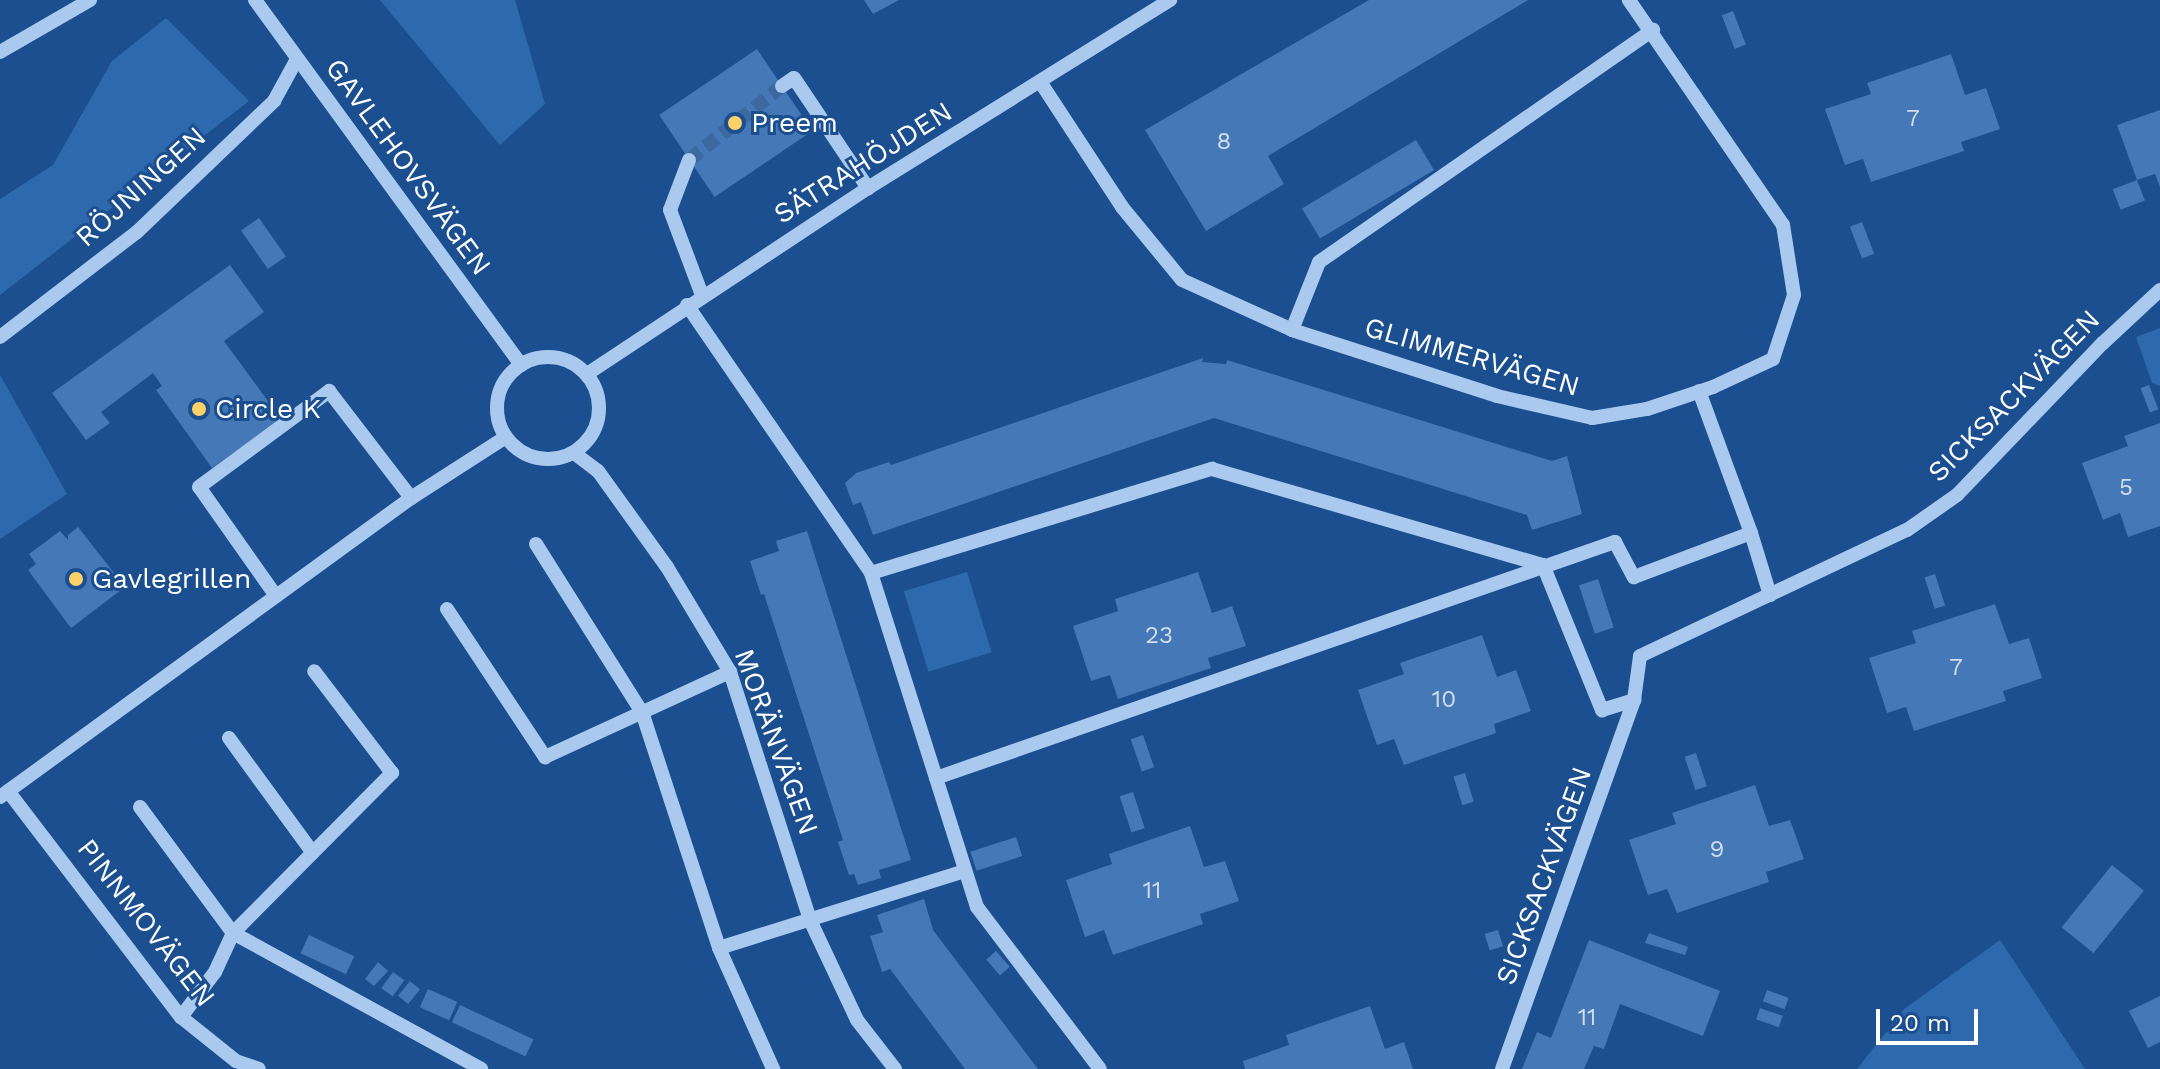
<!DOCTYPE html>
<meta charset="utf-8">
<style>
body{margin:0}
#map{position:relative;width:2160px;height:1069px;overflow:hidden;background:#1b4f8f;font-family:"Work Sans",sans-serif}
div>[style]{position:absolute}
.green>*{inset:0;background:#2e69ad;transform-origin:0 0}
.building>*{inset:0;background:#4478b7;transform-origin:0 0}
.minor-tunnel>*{height:14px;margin-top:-7px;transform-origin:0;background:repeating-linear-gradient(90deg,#3d69a0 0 14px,transparent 0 21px)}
.minor>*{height:14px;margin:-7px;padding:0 7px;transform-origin:7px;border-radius:7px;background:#a9c9ee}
.minor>.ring{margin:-7px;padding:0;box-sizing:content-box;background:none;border:14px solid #a9c9ee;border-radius:50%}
.dots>*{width:22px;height:22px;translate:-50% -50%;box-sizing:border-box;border:4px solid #1b4f8f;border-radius:50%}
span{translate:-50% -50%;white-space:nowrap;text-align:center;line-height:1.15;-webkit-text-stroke:6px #1b4f8f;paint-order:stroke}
.number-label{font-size:24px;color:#d0dded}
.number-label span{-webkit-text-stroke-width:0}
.poi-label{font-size:28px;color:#fff}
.left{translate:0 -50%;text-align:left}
.street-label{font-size:28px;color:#fff}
.scale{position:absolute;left:1876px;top:1009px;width:102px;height:36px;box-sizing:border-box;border:4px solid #fff;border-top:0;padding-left:10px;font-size:24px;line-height:28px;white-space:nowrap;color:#fff;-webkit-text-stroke:6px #1b4f8f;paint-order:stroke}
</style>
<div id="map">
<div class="green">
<i style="clip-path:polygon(380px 0,515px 0,545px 104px,500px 145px)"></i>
<i style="clip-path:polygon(166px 18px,249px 101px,0 295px,0 199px,53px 165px,112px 61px)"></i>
<i style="clip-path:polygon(2160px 328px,2160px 386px,2152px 383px,2136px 337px)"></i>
<i style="clip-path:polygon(0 375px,67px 494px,0 539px)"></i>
<i style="left:967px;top:572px;width:84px;height:66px;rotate:73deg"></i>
<i style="clip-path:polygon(2000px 940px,2085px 1069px,1857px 1069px,1904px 1009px)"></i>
</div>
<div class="building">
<i style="clip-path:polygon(864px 0,899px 0,873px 14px)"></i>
<i style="clip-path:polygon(1369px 0,1528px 0,1268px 156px,1284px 184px,1206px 231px,1145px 130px)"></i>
<i style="left:1733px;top:11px;width:36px;height:12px;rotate:69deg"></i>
<i style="left:757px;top:49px;width:99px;height:118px;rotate:56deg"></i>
<i style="clip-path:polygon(1951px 54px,1965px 95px,1986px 88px,2000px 129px,1961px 142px,1964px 151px,1871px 182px,1863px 159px,1845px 165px,1825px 109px,1871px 94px,1867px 83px)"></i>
<i style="clip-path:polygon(2160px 110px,2160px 187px,2155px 174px,2137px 180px,2117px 125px)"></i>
<i style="left:1416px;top:140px;width:35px;height:133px;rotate:59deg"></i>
<i style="left:2137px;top:180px;width:22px;height:26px;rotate:69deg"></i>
<i style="left:259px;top:218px;width:47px;height:22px;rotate:55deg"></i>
<i style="left:1862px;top:222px;width:34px;height:13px;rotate:69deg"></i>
<i style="clip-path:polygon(230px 265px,264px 312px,224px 341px,281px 419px,212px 468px,156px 390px,162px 386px,153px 373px,101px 412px,110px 423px,86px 440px,52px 393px)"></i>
<i style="clip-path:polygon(1203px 358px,1202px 362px,1226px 364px,1227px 360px,1552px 461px,1567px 456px,1582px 514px,1532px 530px,1527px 515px,1214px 418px,873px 535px,861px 502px,853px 505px,845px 483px,856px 473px,889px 462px,891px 465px)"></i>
<i style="left:2149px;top:385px;width:26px;height:9px;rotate:69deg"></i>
<i style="clip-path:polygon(2160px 423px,2160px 526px,2128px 537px,2120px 513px,2103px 520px,2082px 463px,2128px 446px,2124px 436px)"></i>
<i style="clip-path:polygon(78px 527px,125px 587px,71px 628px,28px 570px,36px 564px,29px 554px,60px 531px,68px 540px,68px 535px)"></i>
<i style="clip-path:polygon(807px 531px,911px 860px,879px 870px,881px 878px,858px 885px,854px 874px,849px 875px,838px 842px,843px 840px,764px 594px,761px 595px,750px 561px,779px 551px,776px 541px)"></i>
<i style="clip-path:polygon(1198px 572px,1212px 613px,1232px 606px,1246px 646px,1208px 658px,1211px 668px,1118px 699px,1110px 675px,1091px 681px,1073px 626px,1118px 611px,1115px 599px)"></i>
<i style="left:1935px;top:574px;width:33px;height:11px;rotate:72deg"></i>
<i style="left:1598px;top:579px;width:51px;height:20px;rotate:72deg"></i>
<i style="clip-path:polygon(1995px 604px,2009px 644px,2029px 638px,2042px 678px,2003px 691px,2006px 701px,1914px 731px,1906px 707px,1887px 713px,1869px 658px,1916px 643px,1912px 631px)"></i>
<i style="clip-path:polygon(1482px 635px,1497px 677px,1516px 670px,1531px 711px,1494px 724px,1496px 733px,1404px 765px,1394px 739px,1377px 745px,1358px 690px,1404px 674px,1400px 663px)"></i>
<i style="left:1143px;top:735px;width:34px;height:13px;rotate:71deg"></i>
<i style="left:1696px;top:753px;width:35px;height:12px;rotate:72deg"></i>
<i style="left:1465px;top:773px;width:30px;height:12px;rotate:73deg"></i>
<i style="clip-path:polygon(1755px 785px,1769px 826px,1790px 820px,1804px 859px,1766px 872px,1769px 882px,1677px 913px,1667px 889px,1648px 895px,1629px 840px,1676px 824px,1672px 813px)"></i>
<i style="left:1133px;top:792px;width:38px;height:14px;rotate:72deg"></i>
<i style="clip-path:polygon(1190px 826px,1204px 867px,1225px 861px,1239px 901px,1200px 914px,1203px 924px,1113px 955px,1104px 930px,1085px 937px,1066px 880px,1112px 864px,1109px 854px)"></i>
<i style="left:1016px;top:837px;width:20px;height:48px;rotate:72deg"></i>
<i style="left:2112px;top:865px;width:41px;height:80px;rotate:39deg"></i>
<i style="clip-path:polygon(924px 899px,933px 930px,1038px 1069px,965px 1069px,890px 969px,882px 972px,870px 936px,883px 932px,877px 915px)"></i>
<i style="left:1498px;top:930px;width:17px;height:14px;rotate:73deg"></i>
<i style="clip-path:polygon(1649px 933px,1688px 947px,1685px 955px,1645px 943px)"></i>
<i style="left:309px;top:935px;width:50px;height:20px;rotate:25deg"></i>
<i style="clip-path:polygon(1589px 940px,1720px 991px,1703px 1036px,1620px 1004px,1604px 1049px,1594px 1046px,1584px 1069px,1522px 1069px,1537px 1032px,1551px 1038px)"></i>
<i style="left:996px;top:951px;width:21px;height:13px;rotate:49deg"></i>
<i style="clip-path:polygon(378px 962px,388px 971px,374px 986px,365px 979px)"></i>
<i style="left:393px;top:972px;width:14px;height:20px;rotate:36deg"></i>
<i style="left:410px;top:981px;width:13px;height:19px;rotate:39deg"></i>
<i style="left:428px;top:989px;width:32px;height:20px;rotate:24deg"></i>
<i style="left:1767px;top:990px;width:23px;height:12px;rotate:20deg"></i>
<i style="clip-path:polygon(2160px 996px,2160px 1042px,2148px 1048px,2129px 1011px)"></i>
<i style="left:460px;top:1005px;width:81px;height:19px;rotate:25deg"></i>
<i style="clip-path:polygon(1370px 1006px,1385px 1049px,1404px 1042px,1413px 1069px,1245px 1069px,1243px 1061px,1289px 1045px,1286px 1035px)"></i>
<i style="left:1760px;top:1008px;width:24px;height:12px;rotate:19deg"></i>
</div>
<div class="minor-tunnel">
<i style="left:689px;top:160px;width:119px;rotate:-38.5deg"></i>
</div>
<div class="minor">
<i style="left:255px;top:0;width:452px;rotate:53.9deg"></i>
<i style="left:0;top:52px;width:104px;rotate:-30deg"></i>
<i style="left:1041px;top:83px;width:148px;rotate:56.8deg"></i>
<i style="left:1122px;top:207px;width:94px;rotate:50.6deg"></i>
<i style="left:1182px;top:280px;width:121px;rotate:24.4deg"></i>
<i style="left:1292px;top:330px;width:215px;rotate:17.8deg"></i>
<i style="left:1497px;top:396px;width:98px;rotate:13deg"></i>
<i style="left:1592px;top:418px;width:56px;rotate:-9.3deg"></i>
<i style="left:1647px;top:409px;width:70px;rotate:-18.4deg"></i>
<i style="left:1713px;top:387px;width:66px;rotate:-25deg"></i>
<i style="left:1773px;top:359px;width:67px;rotate:-71.8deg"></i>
<i style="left:1794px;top:295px;width:71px;rotate:-98.9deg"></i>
<i style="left:1783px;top:225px;width:273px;rotate:-124.4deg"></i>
<i style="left:782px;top:86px;width:14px;rotate:-34deg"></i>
<i style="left:794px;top:78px;width:133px;rotate:56.1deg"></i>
<i style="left:689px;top:160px;width:53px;rotate:110.8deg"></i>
<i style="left:670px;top:210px;width:91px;rotate:69.4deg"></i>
<i style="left:687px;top:305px;width:325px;rotate:55.5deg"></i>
<i style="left:871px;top:573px;width:350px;rotate:72.4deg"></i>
<i style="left:977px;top:907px;width:203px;rotate:52.8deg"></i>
<i style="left:1292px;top:330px;width:73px;rotate:-68.3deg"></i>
<i style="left:1319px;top:262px;width:407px;rotate:-34.8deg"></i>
<i style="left:0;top:337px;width:173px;rotate:-37.5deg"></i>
<i style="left:137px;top:232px;width:190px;rotate:-43.7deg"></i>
<i style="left:274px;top:101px;width:48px;rotate:-61.3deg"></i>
<i class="ring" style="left:497px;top:357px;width:88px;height:88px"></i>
<i style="left:587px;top:374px;width:337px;rotate:-33.5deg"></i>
<i style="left:868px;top:188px;width:356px;rotate:-31.9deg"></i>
<i style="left:574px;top:453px;width:30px;rotate:37deg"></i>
<i style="left:598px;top:471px;width:118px;rotate:54.3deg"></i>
<i style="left:667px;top:567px;width:122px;rotate:59deg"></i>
<i style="left:730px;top:672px;width:261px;rotate:72.1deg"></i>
<i style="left:810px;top:920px;width:110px;rotate:64.8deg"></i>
<i style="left:857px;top:1020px;width:62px;rotate:52.2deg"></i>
<i style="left:1751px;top:533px;width:65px;rotate:73deg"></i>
<i style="left:536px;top:544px;width:199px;rotate:57.8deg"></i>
<i style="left:642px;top:712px;width:248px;rotate:71.9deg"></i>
<i style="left:719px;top:948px;width:133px;rotate:65.9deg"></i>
<i style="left:1543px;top:565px;width:157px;rotate:67.9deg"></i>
<i style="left:1602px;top:710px;width:34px;rotate:-17deg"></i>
<i style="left:871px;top:573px;width:357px;rotate:-17deg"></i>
<i style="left:1212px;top:469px;width:345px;rotate:16.2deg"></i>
<i style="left:276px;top:596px;width:133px;rotate:-125.2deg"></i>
<i style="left:199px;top:487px;width:162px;rotate:-36.4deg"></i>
<i style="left:329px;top:391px;width:135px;rotate:52.5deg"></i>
<i style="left:447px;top:609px;width:178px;rotate:56.5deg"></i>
<i style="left:545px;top:757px;width:204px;rotate:-24.7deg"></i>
<i style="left:229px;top:738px;width:142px;rotate:53.9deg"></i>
<i style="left:936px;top:778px;width:719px;rotate:-19.17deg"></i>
<i style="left:1615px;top:542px;width:40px;rotate:62deg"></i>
<i style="left:1634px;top:577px;width:125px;rotate:-20.6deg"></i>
<i style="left:1751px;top:533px;width:151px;rotate:-110.1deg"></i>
<i style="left:8px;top:791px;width:285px;rotate:52.6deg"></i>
<i style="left:181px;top:1017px;width:70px;rotate:38.7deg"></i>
<i style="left:236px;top:1061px;width:24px;rotate:19deg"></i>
<i style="left:0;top:797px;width:508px;rotate:-36.04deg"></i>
<i style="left:411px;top:498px;width:113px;rotate:-32.7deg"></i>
<i style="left:140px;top:807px;width:157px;rotate:53.6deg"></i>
<i style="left:233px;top:933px;width:283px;rotate:28.7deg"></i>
<i style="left:719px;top:948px;width:258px;rotate:-17.4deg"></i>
<i style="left:181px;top:1017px;width:56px;rotate:-52.9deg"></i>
<i style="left:215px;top:972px;width:43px;rotate:-65.2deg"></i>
<i style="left:233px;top:933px;width:226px;rotate:-45.2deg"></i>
<i style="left:392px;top:773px;width:128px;rotate:-127.4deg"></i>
<i style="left:1502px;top:1069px;width:392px;rotate:-70.3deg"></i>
<i style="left:1634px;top:700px;width:44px;rotate:-82.2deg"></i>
<i style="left:1640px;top:656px;width:295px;rotate:-25.3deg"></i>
<i style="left:1907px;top:530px;width:61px;rotate:-35deg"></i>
<i style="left:1957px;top:495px;width:211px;rotate:-46.2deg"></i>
<i style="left:2103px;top:343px;width:78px;rotate:-42.9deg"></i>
</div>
<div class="dots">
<i style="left:735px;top:123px;background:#ffd166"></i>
<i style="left:199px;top:409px;background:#ffd166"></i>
<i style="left:76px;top:579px;background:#ffd166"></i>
</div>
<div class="number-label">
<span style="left:1913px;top:119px">7</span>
<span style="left:1224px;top:142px">8</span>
<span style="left:2126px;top:488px">5</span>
<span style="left:1159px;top:636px">23</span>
<span style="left:1956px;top:668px">7</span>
<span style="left:1444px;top:700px">10</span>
<span style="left:1717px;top:850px">9</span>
<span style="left:1152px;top:891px">11</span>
<span style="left:1587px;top:1018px">11</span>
</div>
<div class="poi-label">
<span class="left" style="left:751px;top:123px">Preem</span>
<span class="left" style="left:215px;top:409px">Circle K</span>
<span class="left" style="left:92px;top:579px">Gavlegrillen</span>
</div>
<div class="street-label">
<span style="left:863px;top:163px;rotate:-32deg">SÄTRAHÖJDEN</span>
<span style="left:408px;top:167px;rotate:54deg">GAVLEHOVSVÄGEN</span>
<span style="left:141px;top:187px;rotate:-42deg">RÖJNINGEN</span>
<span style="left:1472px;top:357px;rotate:16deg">GLIMMERVÄGEN</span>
<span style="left:2014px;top:396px;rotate:-45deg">SICKSACKVÄGEN</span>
<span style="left:776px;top:742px;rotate:70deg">MORÄNVÄGEN</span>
<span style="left:1544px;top:876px;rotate:-70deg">SICKSACKVÄGEN</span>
<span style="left:146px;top:923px;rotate:52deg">PINNMOVÄGEN</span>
</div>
<div class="scale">20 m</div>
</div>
